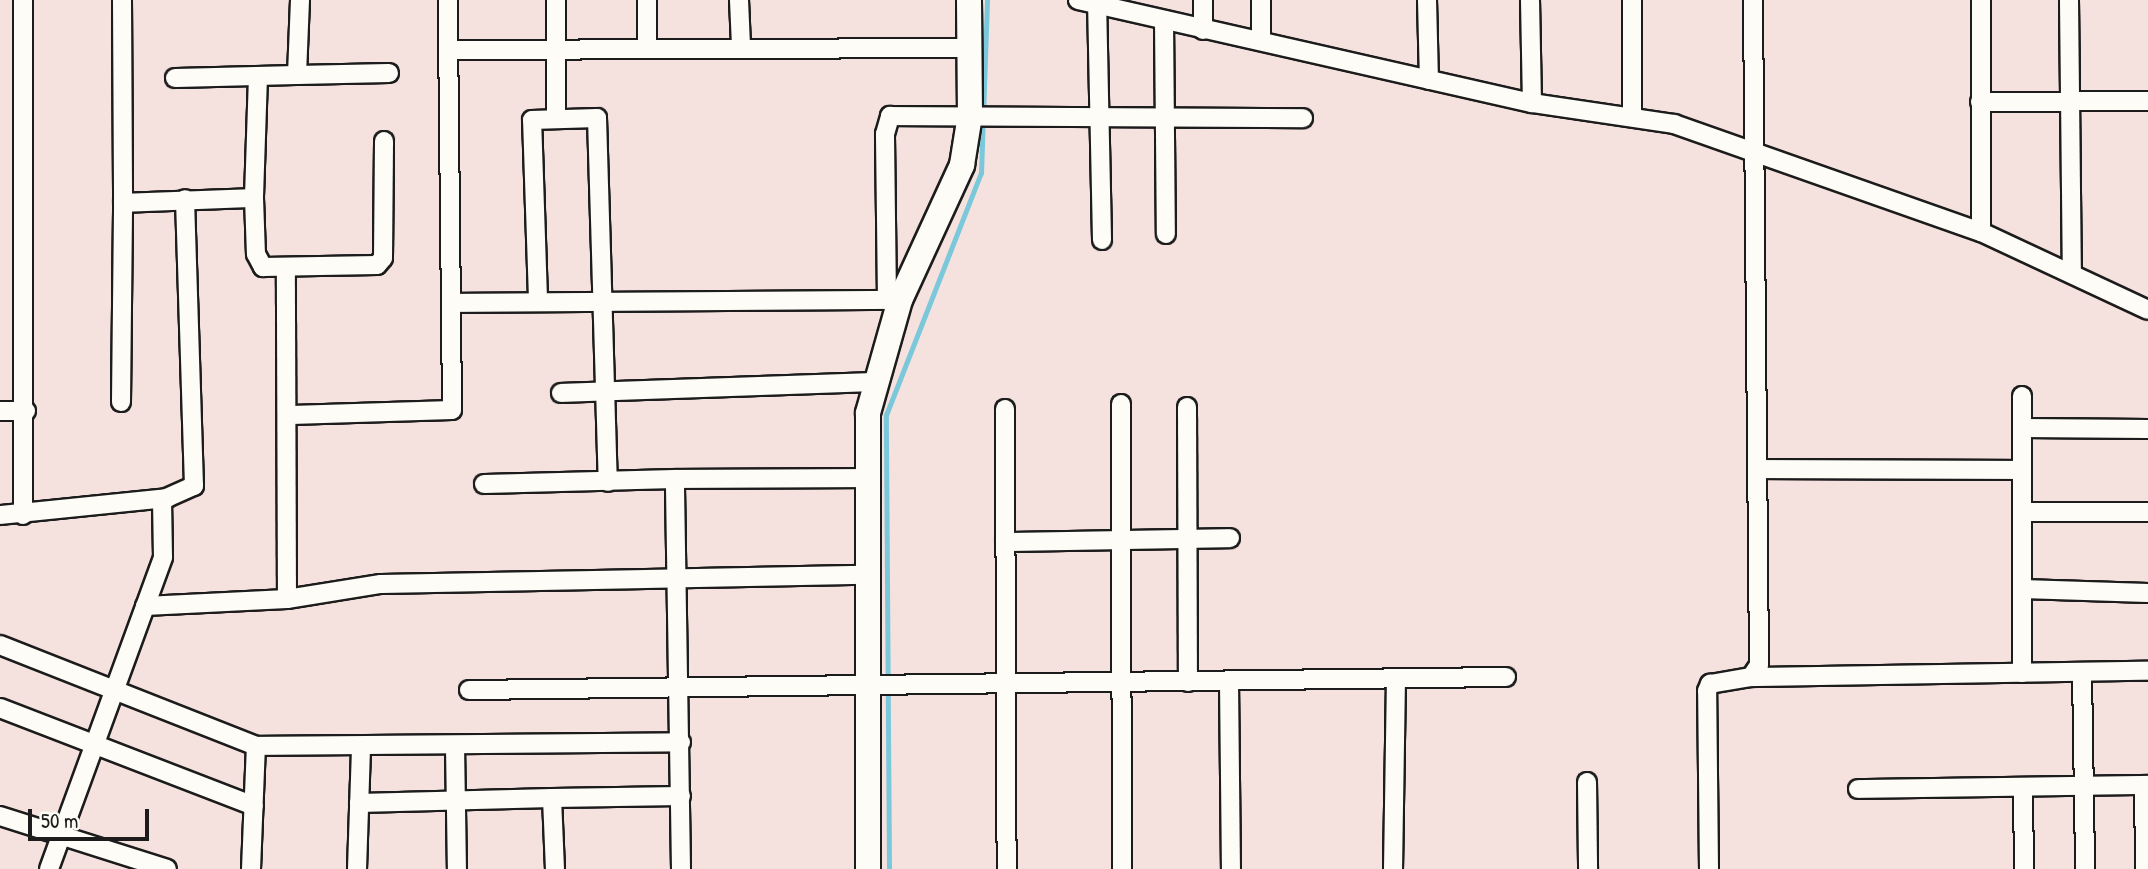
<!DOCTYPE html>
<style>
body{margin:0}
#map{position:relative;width:2148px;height:869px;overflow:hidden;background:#f5e2de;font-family:"Patrick Hand",sans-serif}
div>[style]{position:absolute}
.stream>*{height:5px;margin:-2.5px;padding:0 2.5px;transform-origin:2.5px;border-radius:2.5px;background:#7cc8db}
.roads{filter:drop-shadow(2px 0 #1c1c1c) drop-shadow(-2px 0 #1c1c1c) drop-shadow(0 2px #1c1c1c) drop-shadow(0 -2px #1c1c1c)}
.street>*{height:18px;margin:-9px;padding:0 9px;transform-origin:9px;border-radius:9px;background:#fdfcf7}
.secondary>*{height:24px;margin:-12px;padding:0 12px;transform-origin:12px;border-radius:12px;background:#fdfcf7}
span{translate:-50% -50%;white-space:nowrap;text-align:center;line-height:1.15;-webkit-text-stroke:5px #fdfcf7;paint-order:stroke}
.scale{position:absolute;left:28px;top:809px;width:121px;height:32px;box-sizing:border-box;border:4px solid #1c1c1c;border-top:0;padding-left:9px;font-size:21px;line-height:24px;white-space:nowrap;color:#1c1c1c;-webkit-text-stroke:5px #fdfcf7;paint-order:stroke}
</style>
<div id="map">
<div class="stream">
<i style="left:889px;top:869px;width:454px;rotate:-90.4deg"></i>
<i style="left:886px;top:415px;width:260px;rotate:-68.6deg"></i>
<i style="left:981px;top:173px;width:173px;rotate:-88deg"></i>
</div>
<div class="roads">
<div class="street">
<i style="left:122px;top:0;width:203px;rotate:89.7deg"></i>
<i style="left:300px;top:0;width:75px;rotate:92.3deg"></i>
<i style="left:297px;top:75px;width:92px;rotate:-1.2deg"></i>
<i style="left:556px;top:0;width:117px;rotate:90deg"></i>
<i style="left:739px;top:0;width:45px;rotate:87.5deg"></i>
<i style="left:1078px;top:0;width:466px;rotate:12.8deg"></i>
<i style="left:1532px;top:103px;width:144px;rotate:8.4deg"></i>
<i style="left:1674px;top:124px;width:325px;rotate:19.4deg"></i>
<i style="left:1981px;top:232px;width:184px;rotate:25deg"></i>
<i style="left:1097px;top:0;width:240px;rotate:88.8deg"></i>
<i style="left:1203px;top:0;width:30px;rotate:90deg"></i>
<i style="left:1427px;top:0;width:80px;rotate:88.6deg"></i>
<i style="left:1530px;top:0;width:103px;rotate:88.9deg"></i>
<i style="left:1632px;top:0;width:115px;rotate:90deg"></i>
<i style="left:1981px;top:0;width:232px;rotate:90deg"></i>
<i style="left:2069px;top:0;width:274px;rotate:89.4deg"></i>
<i style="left:1164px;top:20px;width:214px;rotate:89.5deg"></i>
<i style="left:1261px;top:40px;width:40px;rotate:-90deg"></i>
<i style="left:647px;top:45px;width:45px;rotate:-90deg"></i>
<i style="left:451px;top:50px;width:520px;rotate:-0.22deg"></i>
<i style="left:258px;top:76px;width:122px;rotate:91.9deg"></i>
<i style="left:254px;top:198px;width:56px;rotate:88deg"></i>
<i style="left:256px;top:254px;width:15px;rotate:62deg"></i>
<i style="left:263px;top:267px;width:114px;rotate:-1deg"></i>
<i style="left:377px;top:265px;width:9px;rotate:-49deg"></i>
<i style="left:383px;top:258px;width:117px;rotate:-89.5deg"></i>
<i style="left:175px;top:78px;width:122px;rotate:-1.4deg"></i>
<i style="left:1980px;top:102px;width:168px;rotate:-0.3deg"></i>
<i style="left:538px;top:299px;width:179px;rotate:-91.9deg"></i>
<i style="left:532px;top:120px;width:65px;rotate:-1.8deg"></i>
<i style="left:597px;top:118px;width:364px;rotate:88.3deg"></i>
<i style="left:887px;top:300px;width:166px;rotate:-90.7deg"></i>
<i style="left:885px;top:134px;width:19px;rotate:-74deg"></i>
<i style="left:890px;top:116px;width:413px;rotate:0.3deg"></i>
<i style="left:452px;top:303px;width:445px;rotate:-0.4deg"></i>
<i style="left:561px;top:393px;width:311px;rotate:-2deg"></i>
<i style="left:121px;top:402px;width:199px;rotate:-89.4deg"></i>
<i style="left:123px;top:203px;width:131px;rotate:-2.2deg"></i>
<i style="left:1121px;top:404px;width:465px;rotate:89.9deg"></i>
<i style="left:1187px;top:407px;width:275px;rotate:89.8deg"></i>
<i style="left:1005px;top:409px;width:460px;rotate:89.8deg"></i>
<i style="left:0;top:411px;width:26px"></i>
<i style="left:291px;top:415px;width:161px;rotate:-1.8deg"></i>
<i style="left:452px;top:410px;width:410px;rotate:-90.6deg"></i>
<i style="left:2022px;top:428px;width:126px;rotate:0.5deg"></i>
<i style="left:1757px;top:469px;width:265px;rotate:0.2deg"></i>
<i style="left:484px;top:484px;width:191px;rotate:-1.5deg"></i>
<i style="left:2022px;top:512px;width:126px"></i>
<i style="left:0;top:515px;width:168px;rotate:-5.8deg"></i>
<i style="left:23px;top:515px;width:515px;rotate:-90deg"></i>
<i style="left:1005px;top:542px;width:225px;rotate:-1deg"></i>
<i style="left:2022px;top:589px;width:126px;rotate:1.8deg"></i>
<i style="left:287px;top:599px;width:95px;rotate:-9.1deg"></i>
<i style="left:381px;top:584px;width:484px;rotate:-1.1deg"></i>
<i style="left:145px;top:606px;width:142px;rotate:-2.8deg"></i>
<i style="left:287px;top:599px;width:330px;rotate:-90.2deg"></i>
<i style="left:0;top:645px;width:275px;rotate:21.5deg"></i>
<i style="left:256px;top:746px;width:425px;rotate:-0.5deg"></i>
<i style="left:2082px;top:672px;width:197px;rotate:89.1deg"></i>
<i style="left:2022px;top:673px;width:277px;rotate:-90deg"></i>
<i style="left:1751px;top:677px;width:397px;rotate:-0.9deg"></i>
<i style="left:1229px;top:682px;width:187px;rotate:89.4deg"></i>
<i style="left:469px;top:690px;width:1037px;rotate:-0.72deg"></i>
<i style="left:0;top:708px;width:272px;rotate:21.1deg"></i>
<i style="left:455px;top:746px;width:123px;rotate:89.1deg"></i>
<i style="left:1587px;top:782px;width:87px;rotate:89.3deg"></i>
<i style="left:2144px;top:785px;width:84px;rotate:89.3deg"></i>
<i style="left:1858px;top:789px;width:290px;rotate:-0.8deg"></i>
<i style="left:2023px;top:789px;width:80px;rotate:89.3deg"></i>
<i style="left:552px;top:798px;width:129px;rotate:-0.9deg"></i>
<i style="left:359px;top:803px;width:193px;rotate:-1.5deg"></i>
<i style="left:552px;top:798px;width:71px;rotate:87.6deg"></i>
<i style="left:0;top:816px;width:175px;rotate:17.6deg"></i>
<i style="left:49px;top:869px;width:332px;rotate:-69.9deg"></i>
<i style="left:163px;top:557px;width:57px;rotate:-91deg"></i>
<i style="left:162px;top:500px;width:35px;rotate:-24deg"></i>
<i style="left:194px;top:486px;width:287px;rotate:-91.8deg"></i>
<i style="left:251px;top:869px;width:123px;rotate:-87.7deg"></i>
<i style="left:357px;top:869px;width:122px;rotate:-88.1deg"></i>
<i style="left:681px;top:869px;width:390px;rotate:-90.9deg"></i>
<i style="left:675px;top:479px;width:192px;rotate:-0.3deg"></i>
<i style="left:1393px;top:869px;width:190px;rotate:-89.1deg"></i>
<i style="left:1709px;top:869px;width:178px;rotate:-90.6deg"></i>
<i style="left:1707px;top:691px;width:8px;rotate:-67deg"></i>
<i style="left:1710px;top:684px;width:42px;rotate:-9.7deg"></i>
<i style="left:1751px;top:677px;width:14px;rotate:-56deg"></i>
<i style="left:1759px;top:665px;width:665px;rotate:-90.52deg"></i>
</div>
<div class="secondary">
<i style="left:868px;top:869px;width:456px;rotate:-90deg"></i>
<i style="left:868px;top:413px;width:117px;rotate:-74.2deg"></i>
<i style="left:900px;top:300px;width:149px;rotate:-65.3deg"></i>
<i style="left:962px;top:165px;width:51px;rotate:-80.9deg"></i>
<i style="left:970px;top:115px;width:115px;rotate:-90.5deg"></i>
</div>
</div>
<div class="scale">50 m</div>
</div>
